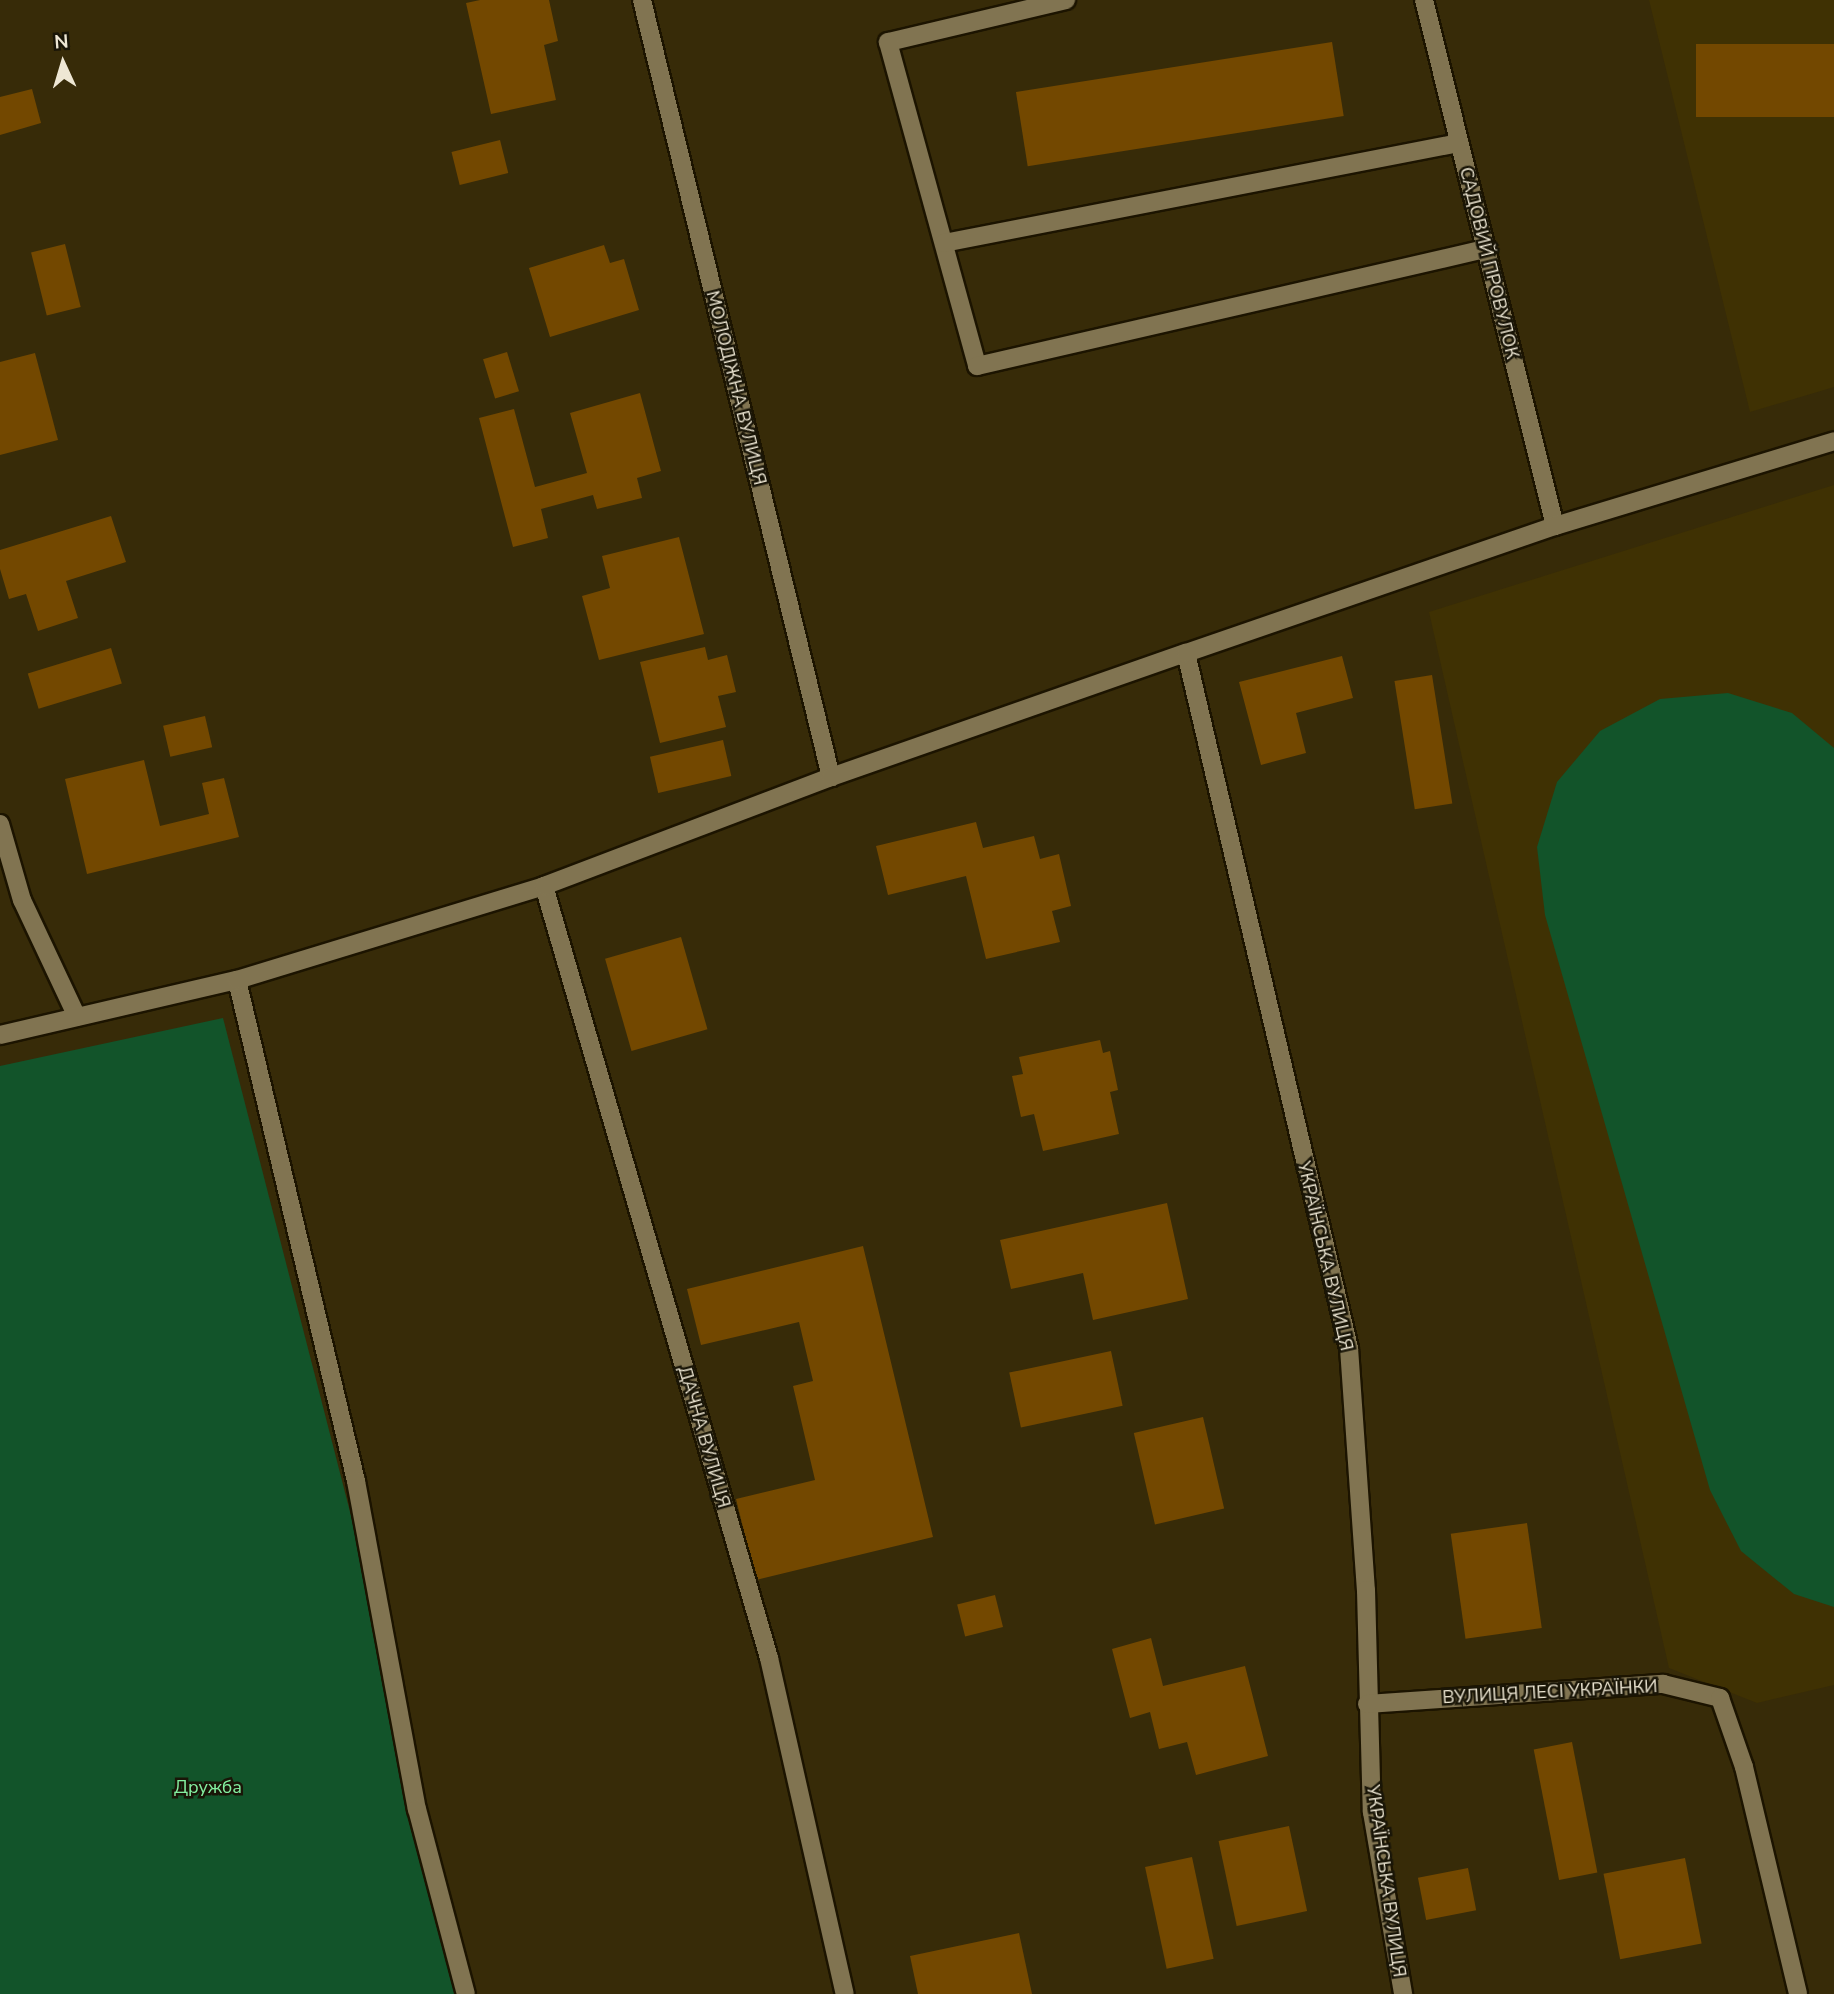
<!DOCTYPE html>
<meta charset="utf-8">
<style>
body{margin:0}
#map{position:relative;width:1834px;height:1994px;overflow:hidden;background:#372b08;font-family:"Nunito Sans",sans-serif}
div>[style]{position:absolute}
.built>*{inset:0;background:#3f3103}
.green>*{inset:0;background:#12542a}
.building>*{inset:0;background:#734800;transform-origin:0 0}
.roads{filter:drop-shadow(2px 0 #1c1400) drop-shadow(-2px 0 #1c1400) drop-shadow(0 2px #1c1400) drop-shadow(0 -2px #1c1400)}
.lane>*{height:18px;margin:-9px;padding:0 9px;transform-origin:9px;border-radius:9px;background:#817451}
.street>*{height:18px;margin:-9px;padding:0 9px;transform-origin:9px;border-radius:9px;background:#817451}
span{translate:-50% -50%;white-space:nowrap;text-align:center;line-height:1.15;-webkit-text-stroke:5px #191507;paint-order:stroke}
.street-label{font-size:18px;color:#eee7d4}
.park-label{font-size:18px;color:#84f0a1}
.north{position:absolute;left:28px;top:28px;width:70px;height:70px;-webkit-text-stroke:5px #191507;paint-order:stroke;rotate:356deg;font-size:19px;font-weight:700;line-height:28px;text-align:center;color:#eee7d4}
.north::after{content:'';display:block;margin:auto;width:24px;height:32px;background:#eee7d4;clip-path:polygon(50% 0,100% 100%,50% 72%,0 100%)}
</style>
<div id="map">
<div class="built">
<i style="clip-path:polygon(1649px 0,1834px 0,1834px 387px,1750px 412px)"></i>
<i style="clip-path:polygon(1834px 485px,1834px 1685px,1757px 1703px,1669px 1668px,1429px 612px)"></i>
</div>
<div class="green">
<i style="clip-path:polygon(1728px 693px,1792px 713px,1834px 748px,1834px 1607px,1794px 1594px,1741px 1551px,1710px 1490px,1545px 915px,1537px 847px,1557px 782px,1600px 731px,1660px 699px)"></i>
<i style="clip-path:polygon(223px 1018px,474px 1994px,0 1994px,0 1066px)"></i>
</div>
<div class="building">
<i style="clip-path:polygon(480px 0,549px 0,558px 41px,544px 45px,556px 100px,491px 114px,466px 3px)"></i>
<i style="left:1332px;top:42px;width:75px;height:320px;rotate:81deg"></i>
<i style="left:1834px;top:44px;width:73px;height:138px;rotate:90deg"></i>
<i style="clip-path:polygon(32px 89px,41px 123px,0 135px,0 97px)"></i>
<i style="left:500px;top:140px;width:34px;height:50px;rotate:76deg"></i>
<i style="left:65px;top:244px;width:65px;height:35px;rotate:76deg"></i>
<i style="clip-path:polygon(604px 245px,610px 263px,624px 259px,639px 310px,550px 337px,529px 268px)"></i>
<i style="left:507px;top:352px;width:41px;height:25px;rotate:73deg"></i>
<i style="clip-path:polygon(35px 353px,58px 440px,0 455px,0 362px)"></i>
<i style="clip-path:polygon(640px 393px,661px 471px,637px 478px,642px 498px,597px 509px,593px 495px,541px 509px,548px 538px,513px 547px,479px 418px,514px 409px,535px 487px,587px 473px,570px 413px)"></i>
<i style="clip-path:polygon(111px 516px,126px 562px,66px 581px,78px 618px,38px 631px,26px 594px,9px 599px,0 569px,0 550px)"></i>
<i style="clip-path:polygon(679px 537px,704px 634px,599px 660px,582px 596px,610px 588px,602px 556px)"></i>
<i style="clip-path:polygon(705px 647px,708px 660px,727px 655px,736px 692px,718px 696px,726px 727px,660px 743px,640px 662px)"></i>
<i style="left:111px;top:648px;width:37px;height:87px;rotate:73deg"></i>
<i style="clip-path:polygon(1342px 656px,1353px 698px,1296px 713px,1306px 753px,1261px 765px,1239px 682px)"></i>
<i style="left:1432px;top:675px;width:130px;height:38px;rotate:81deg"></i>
<i style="left:205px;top:716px;width:32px;height:43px;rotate:77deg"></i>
<i style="left:723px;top:740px;width:37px;height:75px;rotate:77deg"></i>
<i style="clip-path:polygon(144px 760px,160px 826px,209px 814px,202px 783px,224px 778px,239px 837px,87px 874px,65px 779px)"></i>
<i style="clip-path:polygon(976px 822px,983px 848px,1034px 836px,1040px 859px,1059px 854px,1071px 906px,1052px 911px,1060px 942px,986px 959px,966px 876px,888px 895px,876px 846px)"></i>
<i style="left:681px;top:937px;width:96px;height:79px;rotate:74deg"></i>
<i style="clip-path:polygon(1100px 1040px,1103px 1053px,1110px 1051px,1118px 1090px,1110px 1092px,1119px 1134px,1043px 1151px,1034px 1114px,1021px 1117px,1012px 1076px,1023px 1074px,1019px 1057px)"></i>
<i style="clip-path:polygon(1167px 1203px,1188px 1299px,1093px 1320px,1083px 1273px,1011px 1289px,1000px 1240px)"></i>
<i style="clip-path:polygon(863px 1246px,933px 1537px,756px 1580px,736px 1499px,815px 1480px,793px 1386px,813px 1381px,799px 1322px,701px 1345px,687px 1289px)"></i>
<i style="left:1111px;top:1351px;width:56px;height:104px;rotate:78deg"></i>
<i style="left:1203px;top:1417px;width:94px;height:71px;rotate:77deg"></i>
<i style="left:1527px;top:1523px;width:106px;height:77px;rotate:82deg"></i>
<i style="left:995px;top:1595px;width:33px;height:39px;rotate:76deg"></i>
<i style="clip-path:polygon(1151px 1638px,1163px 1686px,1245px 1666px,1268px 1756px,1196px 1775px,1187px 1742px,1159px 1749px,1150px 1712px,1130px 1718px,1112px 1649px)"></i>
<i style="left:1572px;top:1742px;width:133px;height:39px;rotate:79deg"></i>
<i style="left:1289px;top:1826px;width:87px;height:72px;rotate:78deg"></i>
<i style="left:1192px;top:1857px;width:104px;height:48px;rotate:78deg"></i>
<i style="left:1685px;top:1858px;width:87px;height:83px;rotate:79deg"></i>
<i style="left:1468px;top:1868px;width:43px;height:51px;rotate:79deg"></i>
<i style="clip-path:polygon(1019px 1933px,1032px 1994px,918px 1994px,910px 1956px)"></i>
</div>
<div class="roads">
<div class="lane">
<i style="left:1066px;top:0;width:183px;rotate:166.7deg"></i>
<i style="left:888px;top:42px;width:336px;rotate:74.6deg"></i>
<i style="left:977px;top:366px;width:521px;rotate:-12.97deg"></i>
<i style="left:944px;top:243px;width:525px;rotate:-10.99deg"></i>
</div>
<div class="street">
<i style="left:642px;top:0;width:800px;rotate:76.33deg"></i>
<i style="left:1424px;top:0;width:542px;rotate:76.02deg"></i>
<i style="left:1186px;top:653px;width:714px;rotate:76.8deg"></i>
<i style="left:1349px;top:1348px;width:243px;rotate:86deg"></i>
<i style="left:1366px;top:1590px;width:222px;rotate:88.5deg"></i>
<i style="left:1372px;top:1812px;width:185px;rotate:80.3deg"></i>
<i style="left:0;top:824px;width:79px;rotate:73.9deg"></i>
<i style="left:22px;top:900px;width:129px;rotate:64.8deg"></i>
<i style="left:544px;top:886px;width:804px;rotate:73.75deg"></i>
<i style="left:769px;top:1658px;width:344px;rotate:77.3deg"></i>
<i style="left:237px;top:980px;width:515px;rotate:76.64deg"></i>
<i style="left:356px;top:1481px;width:334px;rotate:79.5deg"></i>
<i style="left:417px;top:1809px;width:191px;rotate:75.2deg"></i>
<i style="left:0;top:1035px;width:243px;rotate:-13.1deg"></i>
<i style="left:237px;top:980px;width:321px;rotate:-17deg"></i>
<i style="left:544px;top:886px;width:307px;rotate:-20.8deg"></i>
<i style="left:831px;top:777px;width:376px;rotate:-19.3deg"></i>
<i style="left:1186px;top:653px;width:390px;rotate:-19deg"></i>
<i style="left:1555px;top:526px;width:292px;rotate:-16.9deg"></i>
<i style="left:1367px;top:1704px;width:297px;rotate:-3.9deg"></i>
<i style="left:1663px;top:1684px;width:59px;rotate:13.8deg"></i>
<i style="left:1720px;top:1698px;width:73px;rotate:70.8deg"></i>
<i style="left:1744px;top:1767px;width:233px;rotate:76.6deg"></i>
</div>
</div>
<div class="street-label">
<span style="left:1489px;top:263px;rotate:76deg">САДОВИЙ ПРОВУЛОК</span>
<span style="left:736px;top:388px;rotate:76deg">МОЛОДІЖНА ВУЛИЦЯ</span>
<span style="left:1325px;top:1256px;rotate:77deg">УКРАЇНСЬКА ВУЛИЦЯ</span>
<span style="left:704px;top:1437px;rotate:74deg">ДАЧНА ВУЛИЦЯ</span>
<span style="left:1550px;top:1692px;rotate:-3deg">ВУЛИЦЯ ЛЕСІ УКРАЇНКИ</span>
<span style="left:1386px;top:1881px;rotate:82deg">УКРАЇНСЬКА ВУЛИЦЯ</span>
</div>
<div class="park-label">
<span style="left:208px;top:1787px">Дружба</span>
</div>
<div class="north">N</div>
</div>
